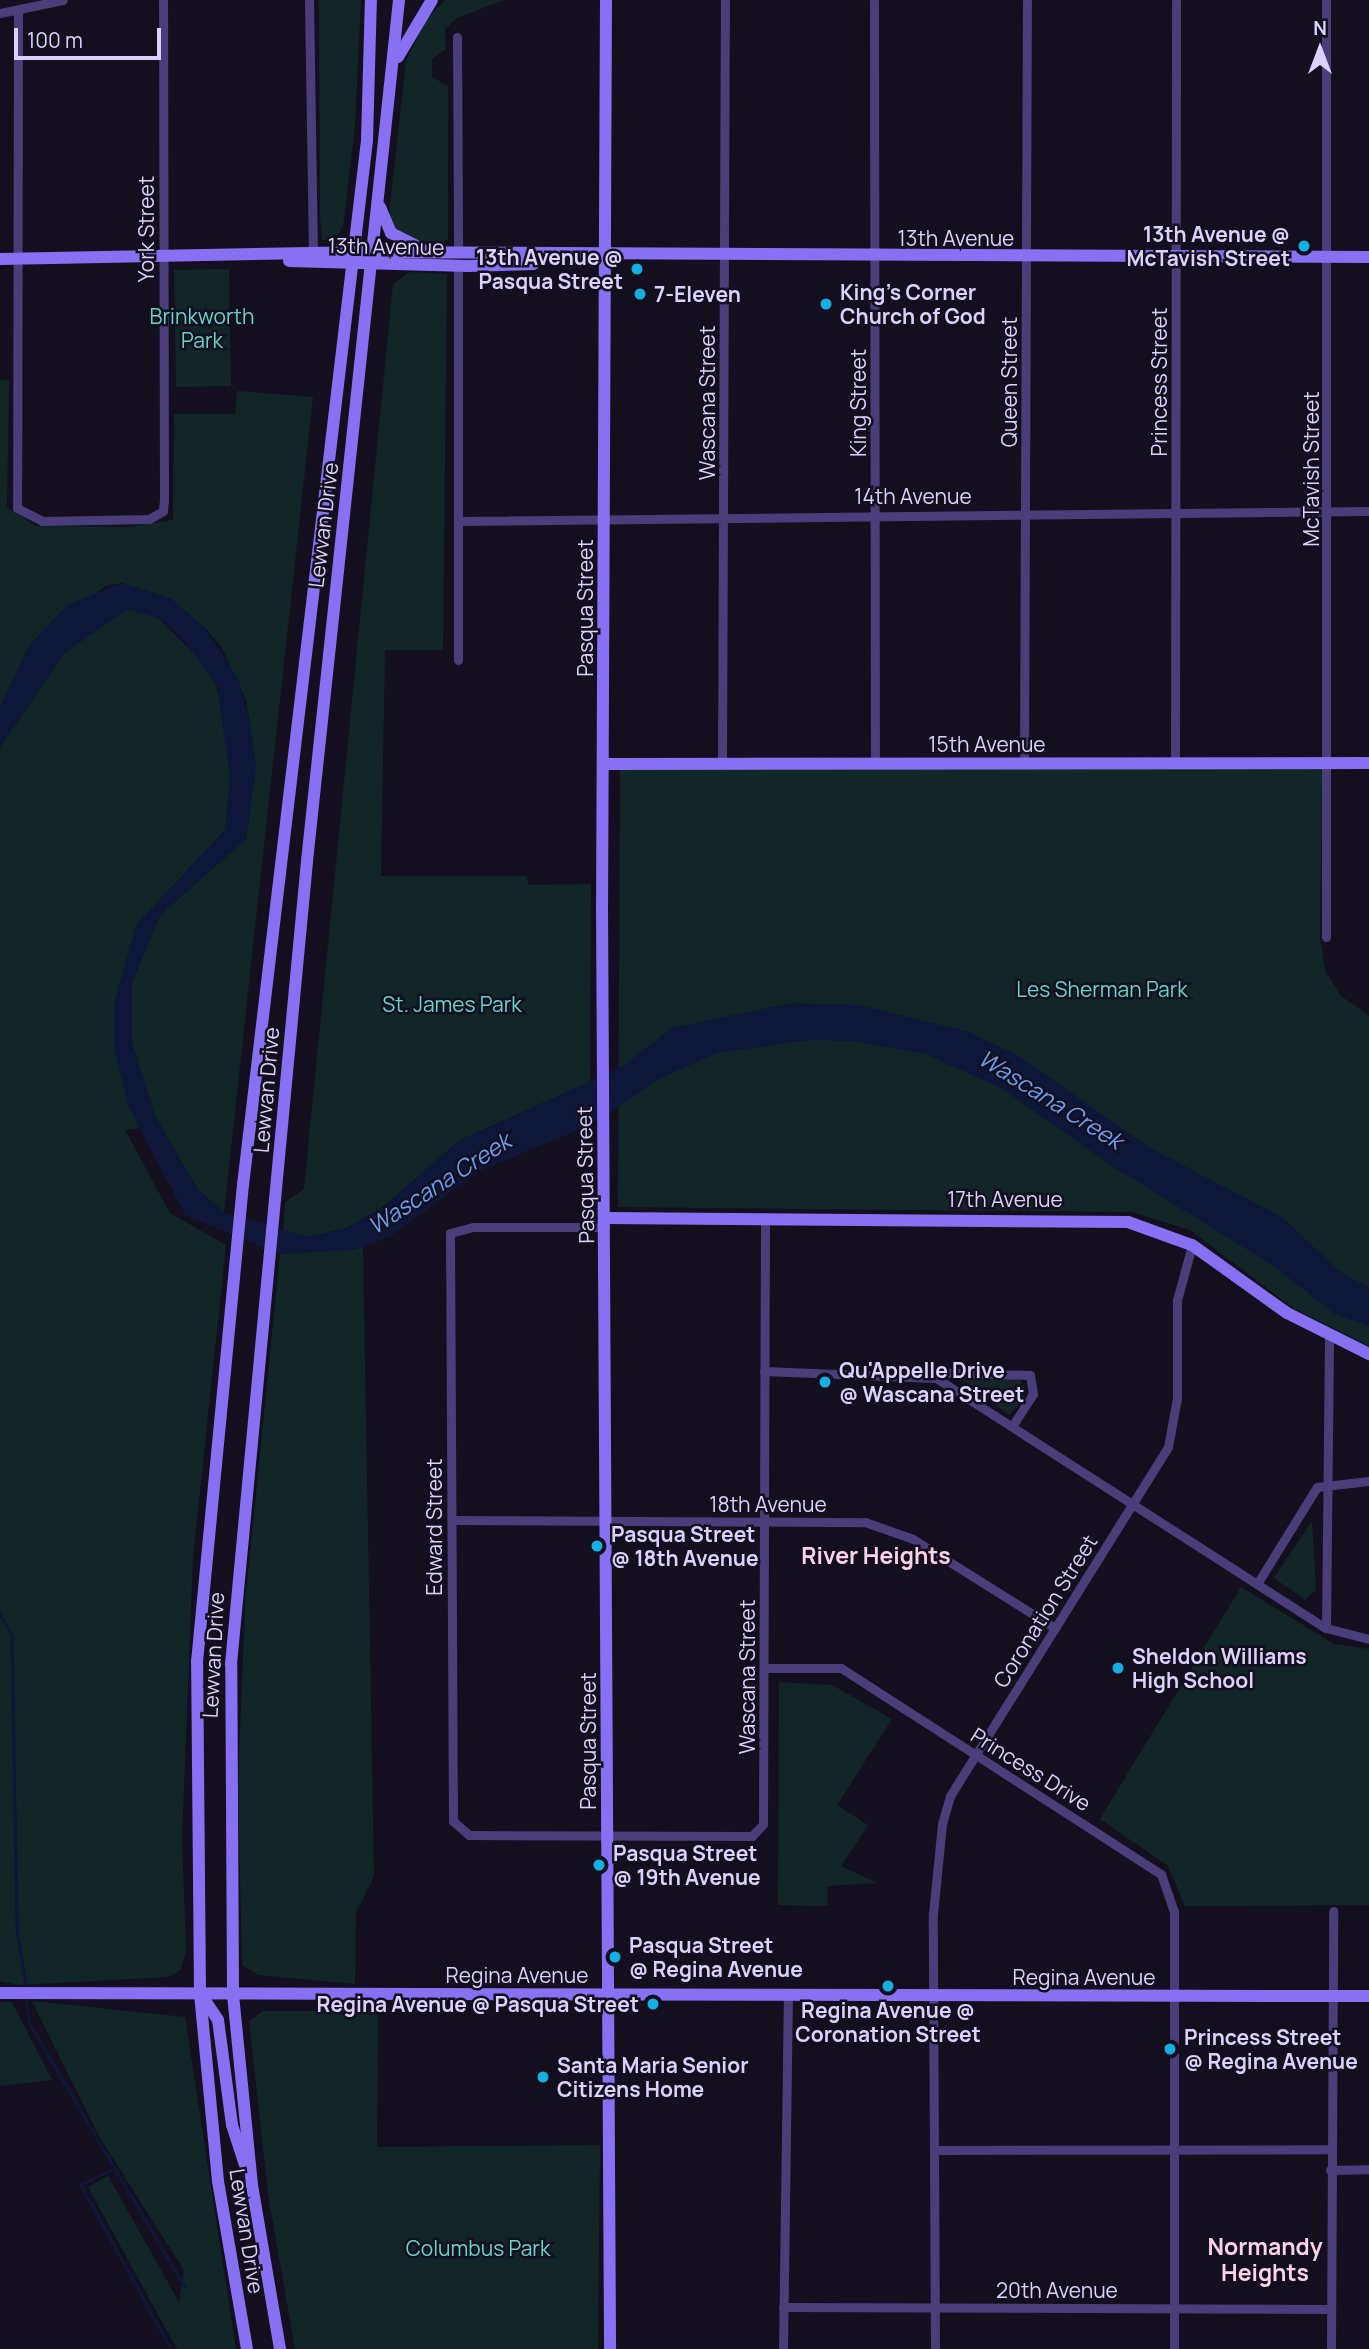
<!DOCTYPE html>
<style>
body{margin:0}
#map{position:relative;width:1369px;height:2349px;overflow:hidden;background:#140f1f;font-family:Manrope,sans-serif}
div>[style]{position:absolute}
.green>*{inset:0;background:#122628;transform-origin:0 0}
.water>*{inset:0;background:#0e1739}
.stream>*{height:2.5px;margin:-1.25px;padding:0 1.25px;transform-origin:1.25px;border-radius:1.25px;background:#0e1739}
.street>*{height:9px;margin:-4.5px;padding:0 4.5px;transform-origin:4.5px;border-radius:4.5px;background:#493e7a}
.secondary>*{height:12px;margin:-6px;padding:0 6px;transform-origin:6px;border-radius:6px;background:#8771f2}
.dots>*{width:19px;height:19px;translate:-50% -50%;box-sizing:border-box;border:4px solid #140f1f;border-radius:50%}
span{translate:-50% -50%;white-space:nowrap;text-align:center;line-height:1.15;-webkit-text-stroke:5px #140f1f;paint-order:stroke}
.street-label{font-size:21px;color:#dcd1fb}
.poi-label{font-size:21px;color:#dcd1fb;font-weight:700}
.right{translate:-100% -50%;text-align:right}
.left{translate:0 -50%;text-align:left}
.park-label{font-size:21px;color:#64d3c8}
.water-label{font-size:23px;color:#699ef1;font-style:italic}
.neighbourhood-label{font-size:23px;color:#fbd3e6;font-weight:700}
.north{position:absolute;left:1285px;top:14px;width:70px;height:70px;-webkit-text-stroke:5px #140f1f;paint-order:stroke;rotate:0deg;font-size:19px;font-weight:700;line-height:28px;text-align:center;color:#dcd1fb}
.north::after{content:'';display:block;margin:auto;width:24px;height:32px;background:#dcd1fb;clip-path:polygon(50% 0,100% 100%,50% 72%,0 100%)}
.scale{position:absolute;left:14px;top:28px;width:147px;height:32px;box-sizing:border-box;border:4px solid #dcd1fb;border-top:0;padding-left:9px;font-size:21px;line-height:24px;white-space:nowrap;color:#dcd1fb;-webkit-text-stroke:5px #140f1f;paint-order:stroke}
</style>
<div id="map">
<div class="green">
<i style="clip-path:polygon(319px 0,361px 0,355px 126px,343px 227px,333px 241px,322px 240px,320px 217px)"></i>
<i style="clip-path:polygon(445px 0,504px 0,457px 18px,445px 29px,446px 49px,432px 59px,432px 77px,448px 86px,448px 239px,440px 244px,415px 242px,396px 229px,389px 214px,406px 61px,426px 20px)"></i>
<i style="left:229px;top:269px;width:117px;height:55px;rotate:89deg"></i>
<i style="clip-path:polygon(410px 272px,447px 274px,443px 650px,385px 650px,381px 876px,527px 876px,528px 885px,591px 884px,590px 1082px,460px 1140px,383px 1207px,347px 1228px,307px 1237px,283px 1233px,285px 1202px,304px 1189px,393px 284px)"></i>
<i style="clip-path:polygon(0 380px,9px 380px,7px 507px,36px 526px,129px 527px,173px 520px,174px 414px,235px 414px,237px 391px,313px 397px,224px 1212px,198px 1190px,155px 1116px,132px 1043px,132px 983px,160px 915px,246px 839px,256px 765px,246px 700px,222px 648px,206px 629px,171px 599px,122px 583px,107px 585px,30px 644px,0 707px)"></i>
<i style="clip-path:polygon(128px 609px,158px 618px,212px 672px,227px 727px,230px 777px,225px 830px,137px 924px,114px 1004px,114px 1048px,139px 1128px,125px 1130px,170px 1213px,226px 1245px,193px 1557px,182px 1838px,186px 1950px,181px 1970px,168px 1977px,19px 1985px,0 1981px,0 747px,64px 653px)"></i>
<i style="clip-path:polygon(1322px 768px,1320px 939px,1325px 970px,1341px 996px,1369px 1016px,1369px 1346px,1293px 1308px,1190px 1230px,1132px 1212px,618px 1207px,620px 770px)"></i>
<i style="clip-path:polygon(363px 1247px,374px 1876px,356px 1913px,355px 1984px,258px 1975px,242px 1965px,238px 1784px,245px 1604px,280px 1254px)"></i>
<i style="clip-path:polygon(960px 1378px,1021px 1378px,1023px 1398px,1009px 1415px)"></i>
<i style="clip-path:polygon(1312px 1521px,1316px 1590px,1305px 1600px,1274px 1578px)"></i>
<i style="clip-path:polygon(1241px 1587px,1334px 1644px,1369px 1649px,1369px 1905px,1185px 1906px,1168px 1866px,1100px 1819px)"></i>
<i style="clip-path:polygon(779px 1682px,832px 1685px,892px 1719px,837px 1805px,868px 1825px,841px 1866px,877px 1883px,827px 1886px,828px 1906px,778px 1905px)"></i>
<i style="clip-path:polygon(32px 2001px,185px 2017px,236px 2349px,177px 2349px,88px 2187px,108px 2176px,179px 2302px,184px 2270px,100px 2138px)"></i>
<i style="clip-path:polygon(0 2002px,12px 2002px,52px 2080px,0 2086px)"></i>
<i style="clip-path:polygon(356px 2003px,378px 2003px,377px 2147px,600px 2145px,598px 2349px,295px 2349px,268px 2194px,249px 2021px,263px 2011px,319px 2011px)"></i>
</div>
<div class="water">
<i style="clip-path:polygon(123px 583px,171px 599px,206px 629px,239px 680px,251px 729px,256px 766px,246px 839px,160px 915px,132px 983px,132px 1043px,155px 1116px,198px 1190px,224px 1212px,307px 1237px,347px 1228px,383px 1207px,460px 1140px,620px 1068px,672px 1028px,791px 1003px,858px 1005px,966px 1031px,1019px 1056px,1150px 1148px,1282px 1217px,1338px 1270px,1369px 1288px,1369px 1326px,1335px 1314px,1272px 1265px,1109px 1164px,1001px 1088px,925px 1054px,853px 1041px,809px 1040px,717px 1053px,661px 1078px,590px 1125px,479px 1171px,391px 1236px,354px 1250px,280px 1254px,185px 1215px,128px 1105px,114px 1048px,114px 1004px,137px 924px,225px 830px,230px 777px,217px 685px,180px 636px,158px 618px,128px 609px,64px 653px,0 747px,0 707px,30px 644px,69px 604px)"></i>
</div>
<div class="stream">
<i style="left:0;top:1614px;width:24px;rotate:60deg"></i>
<i style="left:12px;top:1635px;width:295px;rotate:89deg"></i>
<i style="left:17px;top:1930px;width:56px;rotate:80.7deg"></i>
<i style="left:26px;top:2002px;width:22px;rotate:80deg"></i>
<i style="left:30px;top:2024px;width:305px;rotate:59.5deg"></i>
<i style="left:112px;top:2170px;width:34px;rotate:154deg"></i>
<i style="left:81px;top:2185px;width:187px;rotate:61.2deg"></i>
</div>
<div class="street">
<i style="left:309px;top:0;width:253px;rotate:89.1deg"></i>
<i style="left:874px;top:0;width:764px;rotate:89.93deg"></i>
<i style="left:1326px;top:0;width:937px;rotate:90deg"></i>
<i style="left:18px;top:11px;width:497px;rotate:90.1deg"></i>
<i style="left:17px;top:508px;width:28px;rotate:27deg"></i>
<i style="left:42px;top:521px;width:107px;rotate:-1.1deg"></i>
<i style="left:149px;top:519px;width:16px;rotate:-30deg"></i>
<i style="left:163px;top:511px;width:11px;rotate:-85deg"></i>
<i style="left:164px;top:500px;width:500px;rotate:-90.11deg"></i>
<i style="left:0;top:13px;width:64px;rotate:-11.7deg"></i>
<i style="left:457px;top:37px;width:215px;rotate:89.7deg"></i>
<i style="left:458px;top:521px;width:911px;rotate:-0.63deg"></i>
<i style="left:458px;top:660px;width:394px;rotate:-90deg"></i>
<i style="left:1175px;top:763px;width:763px;rotate:-89.92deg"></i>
<i style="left:722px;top:764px;width:764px;rotate:-89.78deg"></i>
<i style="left:1024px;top:764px;width:764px;rotate:-89.78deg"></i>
<i style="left:605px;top:1227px;width:132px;rotate:180deg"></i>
<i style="left:473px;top:1227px;width:24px;rotate:165deg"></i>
<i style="left:450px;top:1233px;width:588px;rotate:89.71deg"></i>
<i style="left:453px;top:1821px;width:21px;rotate:41deg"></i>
<i style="left:469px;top:1835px;width:283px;rotate:0.2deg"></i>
<i style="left:752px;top:1836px;width:16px;rotate:-47deg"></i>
<i style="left:763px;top:1824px;width:606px;rotate:-89.81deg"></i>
<i style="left:764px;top:1371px;width:172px;rotate:2.3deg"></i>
<i style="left:936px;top:1378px;width:463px;rotate:32.7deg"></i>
<i style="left:1326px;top:1628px;width:44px;rotate:14.3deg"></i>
<i style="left:928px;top:1372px;width:102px;rotate:1.7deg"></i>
<i style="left:1030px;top:1375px;width:19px;rotate:81deg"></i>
<i style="left:1033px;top:1394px;width:38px;rotate:123deg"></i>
<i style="left:452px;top:1520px;width:413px;rotate:0.3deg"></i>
<i style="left:865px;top:1522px;width:51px;rotate:19.5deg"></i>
<i style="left:913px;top:1539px;width:168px;rotate:32.1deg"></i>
<i style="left:1257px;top:1584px;width:114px;rotate:-58.3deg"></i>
<i style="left:1317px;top:1487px;width:52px;rotate:-6.6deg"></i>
<i style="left:1326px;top:1628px;width:291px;rotate:-89.4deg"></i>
<i style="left:764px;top:1668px;width:77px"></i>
<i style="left:841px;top:1668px;width:381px;rotate:32.8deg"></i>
<i style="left:1161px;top:1874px;width:39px;rotate:71deg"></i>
<i style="left:1174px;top:1911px;width:438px;rotate:90deg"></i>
<i style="left:934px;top:2150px;width:395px;rotate:-0.1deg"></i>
<i style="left:1330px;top:2170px;width:39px;rotate:-1deg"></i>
<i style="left:783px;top:2307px;width:548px;rotate:0.21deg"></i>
<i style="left:783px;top:2349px;width:354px;rotate:-89.2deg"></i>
<i style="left:935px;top:2349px;width:435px;rotate:-90.3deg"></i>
<i style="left:933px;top:1914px;width:90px;rotate:-84.3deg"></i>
<i style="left:942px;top:1824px;width:29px;rotate:-74deg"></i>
<i style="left:950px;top:1796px;width:411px;rotate:-58deg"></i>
<i style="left:1168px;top:1447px;width:50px;rotate:-79.6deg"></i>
<i style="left:1177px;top:1398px;width:98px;rotate:-90deg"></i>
<i style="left:1177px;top:1300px;width:57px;rotate:-74.7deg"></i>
<i style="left:1331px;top:2349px;width:438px;rotate:-89.7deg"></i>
</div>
<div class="secondary">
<i style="left:606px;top:0;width:906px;rotate:90.25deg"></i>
<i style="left:602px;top:906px;width:1443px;rotate:89.68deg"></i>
<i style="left:398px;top:57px;width:66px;rotate:-59.2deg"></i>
<i style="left:380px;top:207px;width:28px;rotate:67deg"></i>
<i style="left:391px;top:233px;width:34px;rotate:27deg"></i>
<i style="left:0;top:259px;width:352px;rotate:-1.1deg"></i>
<i style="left:352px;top:252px;width:1017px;rotate:0.28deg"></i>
<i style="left:289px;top:261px;width:179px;rotate:1.6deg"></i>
<i style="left:468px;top:266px;width:65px;rotate:-1.8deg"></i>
<i style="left:533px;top:264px;width:13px;rotate:-29deg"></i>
<i style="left:605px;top:764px;width:764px;rotate:-0.07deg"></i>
<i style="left:605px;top:1218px;width:523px;rotate:0.44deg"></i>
<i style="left:1128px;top:1222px;width:68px;rotate:19.8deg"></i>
<i style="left:1192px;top:1245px;width:117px;rotate:35.6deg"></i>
<i style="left:1287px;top:1313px;width:92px;rotate:26.6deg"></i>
<i style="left:0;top:1993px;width:1369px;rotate:0.13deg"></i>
<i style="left:200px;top:1993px;width:32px;rotate:56deg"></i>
<i style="left:218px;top:2020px;width:106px;rotate:82.4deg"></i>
<i style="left:232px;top:2125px;width:42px;rotate:72deg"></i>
<i style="left:247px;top:2349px;width:170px;rotate:-99.8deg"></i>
<i style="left:218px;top:2181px;width:189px;rotate:-95.5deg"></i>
<i style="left:200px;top:1993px;width:331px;rotate:-90.5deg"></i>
<i style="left:197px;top:1662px;width:479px;rotate:-84.5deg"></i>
<i style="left:243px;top:1185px;width:1052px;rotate:-83.23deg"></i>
<i style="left:367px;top:140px;width:140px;rotate:-88.4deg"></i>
<i style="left:280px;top:2349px;width:166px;rotate:-99.7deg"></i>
<i style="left:252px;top:2185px;width:193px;rotate:-95.7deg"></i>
<i style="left:233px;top:1993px;width:329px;rotate:-90.3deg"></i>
<i style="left:231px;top:1664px;width:807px;rotate:-84.59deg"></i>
<i style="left:307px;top:861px;width:866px;rotate:-83.9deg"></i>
</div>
<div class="dots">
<i style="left:1304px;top:246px;background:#15afe3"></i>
<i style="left:637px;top:269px;background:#15afe3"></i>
<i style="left:640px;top:294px;background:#15afe3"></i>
<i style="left:826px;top:304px;background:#15afe3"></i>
<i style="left:825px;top:1382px;background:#15afe3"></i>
<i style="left:597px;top:1546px;background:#15afe3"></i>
<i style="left:1118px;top:1668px;background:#15afe3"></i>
<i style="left:599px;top:1865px;background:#15afe3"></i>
<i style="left:615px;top:1957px;background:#15afe3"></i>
<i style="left:888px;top:1986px;background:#15afe3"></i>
<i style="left:653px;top:2004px;background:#15afe3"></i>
<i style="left:1170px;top:2049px;background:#15afe3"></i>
<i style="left:543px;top:2077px;background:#15afe3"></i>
</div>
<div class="street-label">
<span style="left:146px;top:229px;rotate:-90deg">York Street</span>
<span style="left:956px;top:238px">13th Avenue</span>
<span style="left:386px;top:246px;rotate:1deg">13th Avenue</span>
<span style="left:1009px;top:382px;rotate:-90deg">Queen Street</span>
<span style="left:1159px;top:382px;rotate:-90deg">Princess Street</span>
<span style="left:707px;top:403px;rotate:-90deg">Wascana Street</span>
<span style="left:858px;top:403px;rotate:-90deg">King Street</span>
<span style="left:1311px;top:469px;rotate:-90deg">McTavish Street</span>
<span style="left:913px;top:496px">14th Avenue</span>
<span style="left:323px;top:525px;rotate:-83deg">Lewvan Drive</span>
<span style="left:585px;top:608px;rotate:-90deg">Pasqua Street</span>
<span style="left:987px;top:744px">15th Avenue</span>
<span style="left:266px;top:1090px;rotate:-85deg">Lewvan Drive</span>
<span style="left:585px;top:1175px;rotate:-91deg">Pasqua Street</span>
<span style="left:1005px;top:1199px">17th Avenue</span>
<span style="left:768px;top:1504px">18th Avenue</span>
<span style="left:434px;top:1527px;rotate:-90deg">Edward Street</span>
<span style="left:1045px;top:1611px;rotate:-58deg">Coronation Street</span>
<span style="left:213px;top:1655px;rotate:-87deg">Lewvan Drive</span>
<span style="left:747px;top:1677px;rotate:-90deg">Wascana Street</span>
<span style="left:588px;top:1741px;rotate:-90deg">Pasqua Street</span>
<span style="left:1031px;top:1769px;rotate:32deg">Princess Drive</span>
<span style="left:517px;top:1975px">Regina Avenue</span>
<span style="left:1084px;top:1977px">Regina Avenue</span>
<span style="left:247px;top:2231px;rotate:81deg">Lewvan Drive</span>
<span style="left:1057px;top:2290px">20th Avenue</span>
</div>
<div class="poi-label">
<span class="right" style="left:1290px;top:246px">13th Avenue @<br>McTavish Street</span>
<span class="right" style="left:623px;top:269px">13th Avenue @<br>Pasqua Street</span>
<span class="left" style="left:840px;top:304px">King's Corner<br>Church of God</span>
<span class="left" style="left:654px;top:294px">7-Eleven</span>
<span class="left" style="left:839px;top:1382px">Qu'Appelle Drive<br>@ Wascana Street</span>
<span class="left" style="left:611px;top:1546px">Pasqua Street<br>@ 18th Avenue</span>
<span class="left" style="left:1132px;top:1668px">Sheldon Williams<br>High School</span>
<span class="left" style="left:613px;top:1865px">Pasqua Street<br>@ 19th Avenue</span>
<span class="left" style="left:629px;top:1957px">Pasqua Street<br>@ Regina Avenue</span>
<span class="right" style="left:639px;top:2004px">Regina Avenue @ Pasqua Street</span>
<span style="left:888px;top:2022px">Regina Avenue @<br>Coronation Street</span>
<span class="left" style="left:1184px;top:2049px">Princess Street<br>@ Regina Avenue</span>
<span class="left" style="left:557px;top:2077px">Santa Maria Senior<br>Citizens Home</span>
</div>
<div class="park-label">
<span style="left:202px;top:328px">Brinkworth<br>Park</span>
<span style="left:1102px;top:989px">Les Sherman Park</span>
<span style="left:452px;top:1004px">St. James Park</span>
<span style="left:478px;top:2248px">Columbus Park</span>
</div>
<div class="water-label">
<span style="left:1051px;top:1099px;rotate:32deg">Wascana Creek</span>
<span style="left:439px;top:1183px;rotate:-33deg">Wascana Creek</span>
</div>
<div class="neighbourhood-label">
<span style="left:876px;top:1555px">River Heights</span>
<span style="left:1265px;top:2259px">Normandy<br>Heights</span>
</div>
<div class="north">N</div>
<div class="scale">100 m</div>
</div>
